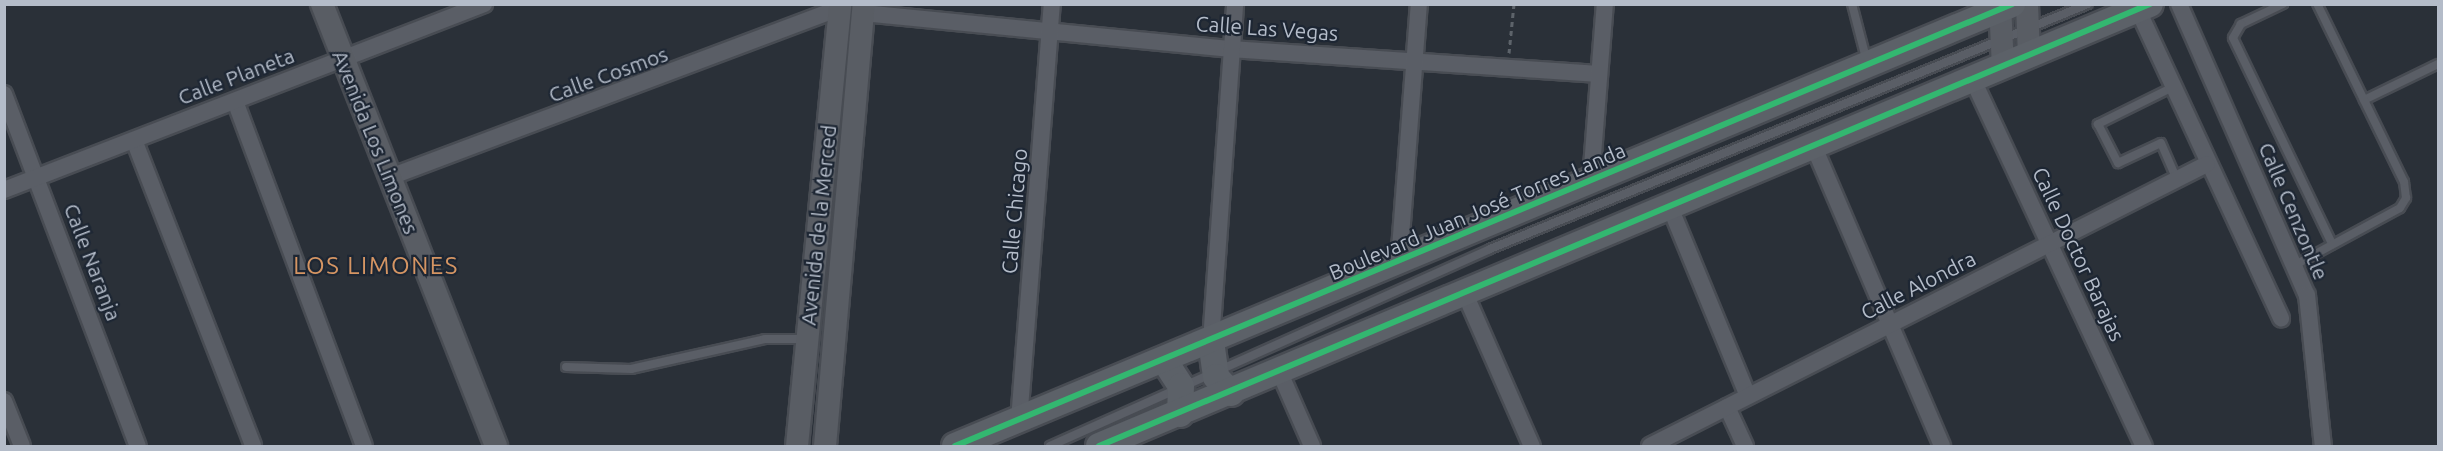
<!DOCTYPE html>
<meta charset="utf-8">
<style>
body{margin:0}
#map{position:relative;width:2443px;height:451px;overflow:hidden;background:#2a3038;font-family:Ubuntu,sans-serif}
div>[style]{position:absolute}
.path>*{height:3px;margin-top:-1.5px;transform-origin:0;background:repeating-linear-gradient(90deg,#5d636a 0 4.5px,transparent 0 9px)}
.roads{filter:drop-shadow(2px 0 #484c53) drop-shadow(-2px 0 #484c53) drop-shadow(0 2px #484c53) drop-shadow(0 -2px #484c53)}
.lane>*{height:8px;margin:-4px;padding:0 4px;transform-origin:4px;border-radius:4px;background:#5a5e66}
.street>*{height:16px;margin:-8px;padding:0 8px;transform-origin:8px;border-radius:8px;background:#5a5e66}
.secondary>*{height:22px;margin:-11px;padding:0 11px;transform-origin:11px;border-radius:11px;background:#595d64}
.primary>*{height:26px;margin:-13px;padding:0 13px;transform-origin:13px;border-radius:13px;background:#5c6168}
.cycleway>*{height:6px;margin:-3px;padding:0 3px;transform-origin:3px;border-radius:3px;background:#33b770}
span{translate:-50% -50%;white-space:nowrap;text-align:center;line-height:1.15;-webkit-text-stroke:4.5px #1d2633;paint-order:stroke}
.street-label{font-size:21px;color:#b4bcc9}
.quarter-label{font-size:24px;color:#d59563;letter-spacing:1.5px}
.frame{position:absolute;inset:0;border:6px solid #b4bcc9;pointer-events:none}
</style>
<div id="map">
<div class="path">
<i style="left:1509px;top:53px;width:49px;rotate:-84.2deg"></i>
</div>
<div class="roads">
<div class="lane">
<i style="left:1852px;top:4px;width:60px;rotate:75.5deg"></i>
<i style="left:2283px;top:4px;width:47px;rotate:154.5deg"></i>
<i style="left:2241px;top:24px;width:16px;rotate:120deg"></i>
<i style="left:2233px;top:38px;width:229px;rotate:64.3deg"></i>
<i style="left:2173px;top:87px;width:84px;rotate:153.7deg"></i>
<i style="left:2098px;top:124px;width:44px;rotate:62.9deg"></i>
<i style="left:2118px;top:163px;width:47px;rotate:-24.9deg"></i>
<i style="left:2161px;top:143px;width:40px;rotate:66.6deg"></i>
<i style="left:2364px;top:100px;width:82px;rotate:-25.9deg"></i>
<i style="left:2295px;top:265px;width:119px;rotate:-28.5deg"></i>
<i style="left:2400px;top:208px;width:12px;rotate:-59deg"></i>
<i style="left:2406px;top:198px;width:16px;rotate:-97deg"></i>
<i style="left:2404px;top:182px;width:198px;rotate:-116deg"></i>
<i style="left:566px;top:367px;width:65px;rotate:1.8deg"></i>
<i style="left:631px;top:369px;width:137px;rotate:-12.6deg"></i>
<i style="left:765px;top:339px;width:41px"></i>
<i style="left:1050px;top:446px;width:482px;rotate:-24.1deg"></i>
<i style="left:1490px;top:249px;width:646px;rotate:-22.28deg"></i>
</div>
<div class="street">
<i style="left:2179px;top:4px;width:318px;rotate:66.3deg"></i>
<i style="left:2307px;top:295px;width:152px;rotate:84deg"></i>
<i style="left:2138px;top:10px;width:340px;rotate:65.1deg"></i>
<i style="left:863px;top:13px;width:370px;rotate:5.6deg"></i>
<i style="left:1231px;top:49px;width:368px;rotate:3.9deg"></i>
<i style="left:1973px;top:80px;width:404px;rotate:65deg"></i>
<i style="left:4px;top:94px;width:377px;rotate:69.2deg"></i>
<i style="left:235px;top:101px;width:368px;rotate:69.5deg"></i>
<i style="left:134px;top:140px;width:328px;rotate:68.7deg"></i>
<i style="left:1814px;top:147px;width:325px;rotate:66.8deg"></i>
<i style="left:390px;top:177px;width:481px;rotate:-20.6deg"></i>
<i style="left:1591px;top:180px;width:177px;rotate:-85.5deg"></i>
<i style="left:4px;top:190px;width:515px;rotate:-21.18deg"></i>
<i style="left:1670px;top:207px;width:204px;rotate:67.6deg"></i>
<i style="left:1399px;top:262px;width:259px;rotate:-85.6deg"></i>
<i style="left:1466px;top:296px;width:164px;rotate:66.3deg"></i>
<i style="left:1211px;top:341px;width:338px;rotate:-85.9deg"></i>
<i style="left:1280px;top:373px;width:80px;rotate:66.3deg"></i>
<i style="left:4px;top:401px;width:48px;rotate:68.2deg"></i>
<i style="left:1727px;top:407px;width:43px;rotate:65.2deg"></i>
<i style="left:1019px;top:421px;width:418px;rotate:-85.5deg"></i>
<i style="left:1650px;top:446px;width:624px;rotate:-26.85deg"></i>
</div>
<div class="secondary">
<i style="left:322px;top:4px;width:475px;rotate:68.5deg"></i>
<i style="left:2000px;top:4px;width:63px;rotate:87.3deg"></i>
<i style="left:2027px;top:4px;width:52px;rotate:87.8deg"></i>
<i style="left:797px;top:446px;width:444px;rotate:-84.4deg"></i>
<i style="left:825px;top:446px;width:444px;rotate:-85deg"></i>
</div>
<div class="primary">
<i style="left:1211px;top:341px;width:36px;rotate:82deg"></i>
<i style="left:1216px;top:377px;width:22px;rotate:47deg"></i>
<i style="left:1164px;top:360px;width:31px;rotate:57deg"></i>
<i style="left:1181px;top:386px;width:28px;rotate:92deg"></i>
<i style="left:955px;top:446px;width:1146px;rotate:-22.69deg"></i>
<i style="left:1099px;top:446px;width:1140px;rotate:-22.81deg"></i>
</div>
</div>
<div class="cycleway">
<i style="left:955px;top:446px;width:1146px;rotate:-22.69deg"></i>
<i style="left:1099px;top:446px;width:1140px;rotate:-22.81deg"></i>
</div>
<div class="street-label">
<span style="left:1267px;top:28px;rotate:4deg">Calle Las Vegas</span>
<span style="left:608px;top:74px;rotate:-20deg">Calle Cosmos</span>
<span style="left:236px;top:76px;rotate:-21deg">Calle Planeta</span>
<span style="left:376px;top:142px;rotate:68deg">Avenida Los Limones</span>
<span style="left:1014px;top:211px;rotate:-85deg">Calle Chicago</span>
<span style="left:1477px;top:211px;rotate:-23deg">Boulevard Juan José Torres Landa</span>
<span style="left:2294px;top:211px;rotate:67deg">Calle Cenzontle</span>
<span style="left:818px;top:225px;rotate:-84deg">Avenida de la Merced</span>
<span style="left:2079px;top:254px;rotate:65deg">Calle Doctor Barajas</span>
<span style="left:93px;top:262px;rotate:69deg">Calle Naranja</span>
<span style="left:1918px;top:285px;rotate:-27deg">Calle Alondra</span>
</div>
<div class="quarter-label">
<span style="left:376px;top:266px">LOS LIMONES</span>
</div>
<div class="frame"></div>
</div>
